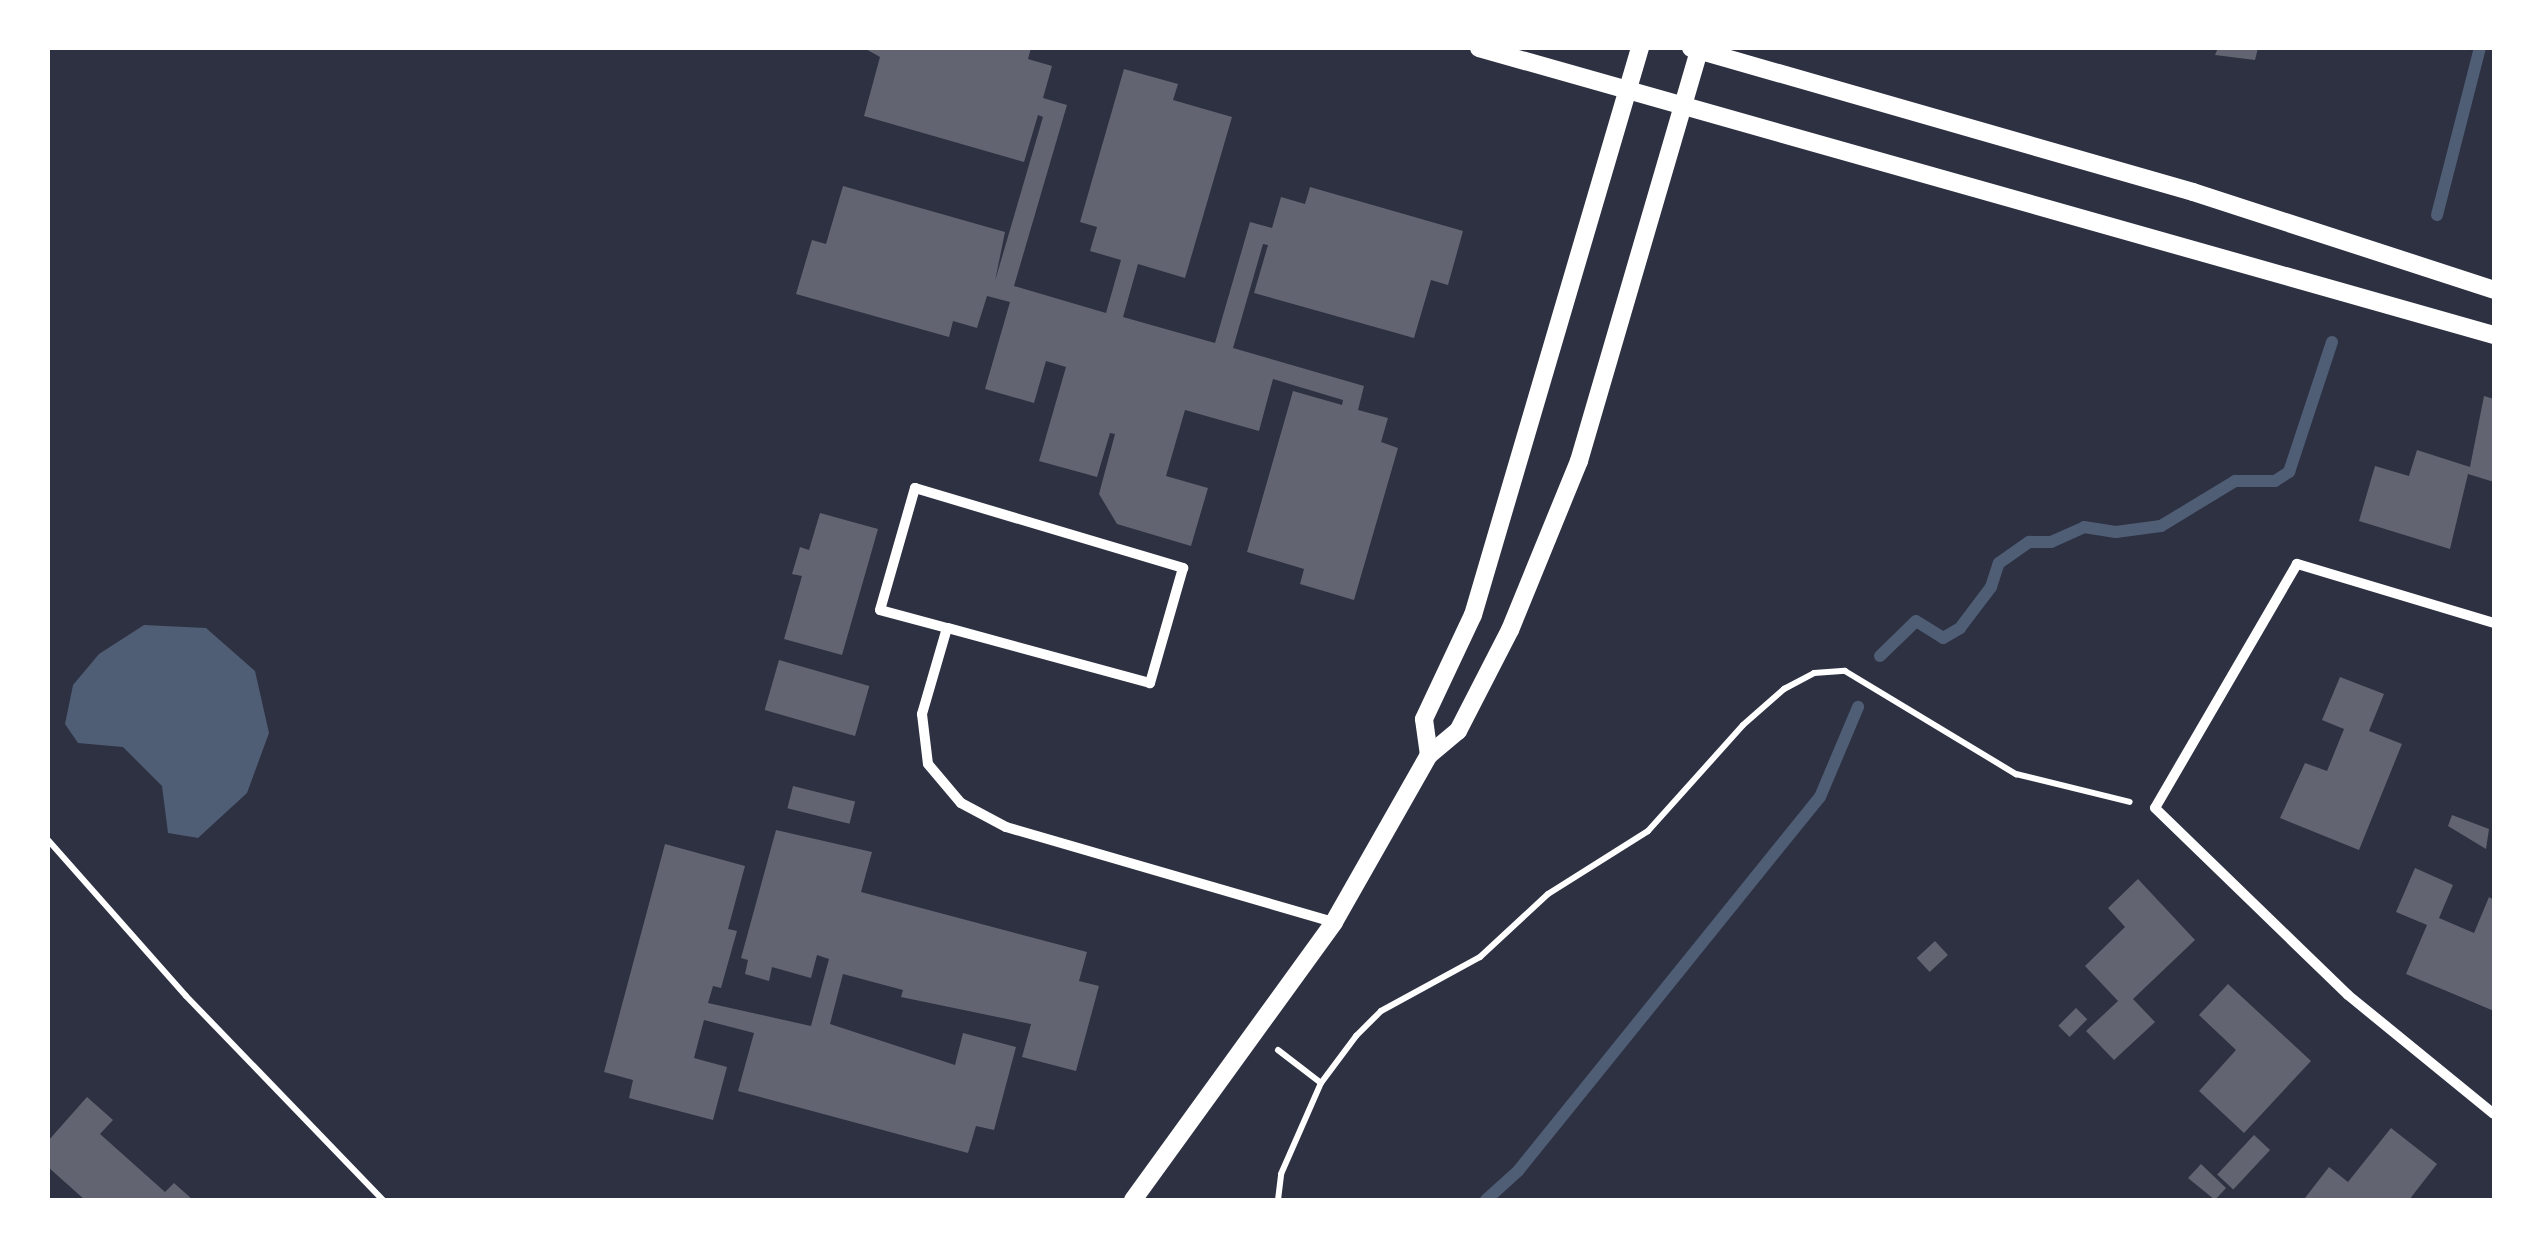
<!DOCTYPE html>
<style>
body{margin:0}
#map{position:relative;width:2542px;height:1248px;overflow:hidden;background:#2d3142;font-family:"Fira Sans",sans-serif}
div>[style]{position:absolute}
.water>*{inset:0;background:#4f5d75}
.stream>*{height:12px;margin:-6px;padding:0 6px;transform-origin:6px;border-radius:6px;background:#4f5d75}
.building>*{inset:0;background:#626471;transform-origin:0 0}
.path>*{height:6px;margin:-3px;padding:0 3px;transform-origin:3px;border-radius:3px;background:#fff}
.minor>*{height:10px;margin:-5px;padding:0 5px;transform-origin:5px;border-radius:5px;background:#fff}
.tertiary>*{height:18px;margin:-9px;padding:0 9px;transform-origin:9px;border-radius:9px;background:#fff}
span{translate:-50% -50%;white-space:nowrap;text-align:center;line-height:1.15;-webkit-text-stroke:9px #fff;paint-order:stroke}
.frame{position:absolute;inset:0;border:50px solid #fff;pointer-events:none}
</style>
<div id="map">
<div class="water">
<i style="clip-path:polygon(144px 625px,206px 628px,255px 671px,269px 733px,247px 793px,198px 838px,168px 833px,162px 786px,123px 747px,78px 743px,65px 724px,73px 685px,99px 654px)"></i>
</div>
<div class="stream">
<i style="left:2437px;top:215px;width:172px;rotate:-75.6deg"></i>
<i style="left:1880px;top:656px;width:50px;rotate:-44.2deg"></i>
<i style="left:1916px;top:621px;width:32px;rotate:32deg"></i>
<i style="left:1943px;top:638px;width:20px;rotate:-30deg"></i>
<i style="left:1960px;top:628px;width:51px;rotate:-52.9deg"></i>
<i style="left:1991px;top:587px;width:25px;rotate:-72deg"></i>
<i style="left:1999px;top:563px;width:37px;rotate:-35deg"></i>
<i style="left:2029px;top:542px;width:22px"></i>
<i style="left:2051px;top:542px;width:36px;rotate:-24deg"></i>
<i style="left:2084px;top:527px;width:32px;rotate:9deg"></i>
<i style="left:2116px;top:532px;width:45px;rotate:-7.6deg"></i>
<i style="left:2161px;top:526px;width:87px;rotate:-31.3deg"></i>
<i style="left:2235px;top:481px;width:40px"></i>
<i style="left:2275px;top:481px;width:17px;rotate:-33deg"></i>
<i style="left:2289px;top:472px;width:137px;rotate:-71.7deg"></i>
<i style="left:1486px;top:1200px;width:43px;rotate:-42.2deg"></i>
<i style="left:1518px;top:1171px;width:481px;rotate:-51.1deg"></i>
<i style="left:1820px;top:797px;width:98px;rotate:-67.1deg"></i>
</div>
<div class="building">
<i style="clip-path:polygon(864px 48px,1031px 48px,1028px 59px,1052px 66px,1043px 98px,1067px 105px,1014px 286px,1106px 313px,1121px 260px,1090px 251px,1097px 227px,1080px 222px,1124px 69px,1178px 84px,1173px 100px,1232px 117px,1185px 278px,1138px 264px,1123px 317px,1215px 343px,1250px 222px,1272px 228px,1281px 197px,1305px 204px,1310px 187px,1463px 231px,1448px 285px,1431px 280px,1414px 338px,1254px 293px,1268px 245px,1263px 244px,1233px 348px,1364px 386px,1358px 410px,1388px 418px,1381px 442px,1398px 448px,1354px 600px,1300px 584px,1304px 569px,1247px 552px,1293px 391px,1342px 405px,1343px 400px,1273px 379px,1259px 431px,1185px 410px,1166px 476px,1208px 488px,1191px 546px,1117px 524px,1099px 494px,1115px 434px,1110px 433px,1097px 477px,1039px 461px,1066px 367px,1046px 361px,1034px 403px,985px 389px,1010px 302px,987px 296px,977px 328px,953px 321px,949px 337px,796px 294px,812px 240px,826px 244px,843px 186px,1005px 232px,995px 281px,1043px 117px,1038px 115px,1024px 162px,864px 116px,880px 57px)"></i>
<i style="clip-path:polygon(2218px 48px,2258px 48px,2255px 60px,2215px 55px)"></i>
<i style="clip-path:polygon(2484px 396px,2494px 399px,2494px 482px,2468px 474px,2450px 549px,2359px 521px,2375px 466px,2409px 476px,2417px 450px,2470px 467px)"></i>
<i style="clip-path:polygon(820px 513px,878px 529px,842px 655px,784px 639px,802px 576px,792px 574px,800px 547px,809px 550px)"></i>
<i style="left:779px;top:660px;width:94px;height:52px;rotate:16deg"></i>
<i style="clip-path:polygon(2340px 677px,2384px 694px,2369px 731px,2402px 744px,2359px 850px,2280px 818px,2305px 763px,2327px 771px,2344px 729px,2322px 720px)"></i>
<i style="left:793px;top:786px;width:64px;height:23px;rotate:14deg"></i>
<i style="clip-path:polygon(2452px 815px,2489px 829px,2486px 849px,2448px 826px)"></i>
<i style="clip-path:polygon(776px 830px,872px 852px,861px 892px,1087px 952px,1079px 981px,1099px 986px,1076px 1071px,1022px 1057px,1031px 1024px,901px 997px,903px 990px,843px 974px,830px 1024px,955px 1065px,963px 1033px,1016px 1047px,994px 1130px,976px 1126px,968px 1153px,738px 1091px,754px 1033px,704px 1020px,694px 1058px,727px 1067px,713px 1120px,629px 1098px,633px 1080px,604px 1072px,665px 844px,745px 866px,728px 929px,737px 931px,721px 988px,713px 986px,708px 1003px,811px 1026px,829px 959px,817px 955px,811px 978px,772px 967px,769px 981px,745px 974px,748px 960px,741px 958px)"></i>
<i style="clip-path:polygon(2415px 868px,2453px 885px,2439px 918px,2474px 933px,2489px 897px,2494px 900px,2494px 1011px,2406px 974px,2427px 925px,2396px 912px)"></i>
<i style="clip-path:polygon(2138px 879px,2195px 940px,2133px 999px,2155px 1022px,2114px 1060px,2086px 1031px,2118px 1001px,2085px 966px,2125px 927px,2108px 908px)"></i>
<i style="left:1935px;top:941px;width:19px;height:25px;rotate:47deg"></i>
<i style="clip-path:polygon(2228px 984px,2311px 1061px,2244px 1133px,2199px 1091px,2236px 1050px,2199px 1015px)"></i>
<i style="left:2076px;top:1008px;width:16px;height:25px;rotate:45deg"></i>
<i style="clip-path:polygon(87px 1097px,113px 1120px,100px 1134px,165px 1192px,174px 1183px,193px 1200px,85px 1200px,48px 1167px,48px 1141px)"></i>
<i style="clip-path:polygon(2391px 1128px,2437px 1164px,2409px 1200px,2305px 1198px,2329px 1167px,2348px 1182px)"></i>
<i style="left:2254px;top:1135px;width:22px;height:54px;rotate:43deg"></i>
<i style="clip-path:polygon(2201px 1164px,2226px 1188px,2215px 1200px,2188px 1178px)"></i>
</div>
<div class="path">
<i style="left:48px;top:840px;width:208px;rotate:48.5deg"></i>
<i style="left:186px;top:996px;width:284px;rotate:46deg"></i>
<i style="left:1278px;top:1050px;width:54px;rotate:37.5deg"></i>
<i style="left:1278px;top:1200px;width:26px;rotate:-83deg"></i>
<i style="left:1281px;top:1174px;width:99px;rotate:-66.3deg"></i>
<i style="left:1321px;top:1083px;width:59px;rotate:-53.3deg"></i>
<i style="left:1356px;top:1036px;width:35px;rotate:-45deg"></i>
<i style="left:1381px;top:1011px;width:113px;rotate:-28.6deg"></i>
<i style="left:1480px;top:957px;width:93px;rotate:-42.8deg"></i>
<i style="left:1548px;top:894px;width:118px;rotate:-32.2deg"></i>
<i style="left:1648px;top:831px;width:142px;rotate:-48.1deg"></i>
<i style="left:1743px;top:725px;width:55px;rotate:-41.3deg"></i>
<i style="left:1784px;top:689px;width:34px;rotate:-28deg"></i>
<i style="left:1814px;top:673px;width:31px;rotate:-4deg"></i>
<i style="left:1845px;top:671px;width:200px;rotate:31.1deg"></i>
<i style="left:2016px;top:774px;width:117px;rotate:13.8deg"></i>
</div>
<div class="minor">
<i style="left:2494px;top:623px;width:206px;rotate:-163.3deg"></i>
<i style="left:2297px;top:564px;width:282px;rotate:120.2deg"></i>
<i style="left:2155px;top:808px;width:269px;rotate:44.1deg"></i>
<i style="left:2348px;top:995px;width:188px;rotate:39.2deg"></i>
<i style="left:947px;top:628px;width:69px;rotate:-165deg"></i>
<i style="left:880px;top:610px;width:127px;rotate:-74deg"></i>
<i style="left:915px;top:488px;width:280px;rotate:16.6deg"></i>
<i style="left:1183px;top:568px;width:120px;rotate:106deg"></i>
<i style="left:1150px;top:683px;width:210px;rotate:-164.8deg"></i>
<i style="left:947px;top:628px;width:90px;rotate:106.2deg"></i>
<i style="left:922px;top:714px;width:50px;rotate:83.2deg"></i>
<i style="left:928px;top:764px;width:51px;rotate:49.8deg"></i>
<i style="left:961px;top:803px;width:51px;rotate:28.1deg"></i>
<i style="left:1006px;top:827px;width:341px;rotate:16.2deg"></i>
</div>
<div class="tertiary">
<i style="left:1479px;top:48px;width:1055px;rotate:15.79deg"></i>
<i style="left:1691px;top:48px;width:522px;rotate:16.01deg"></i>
<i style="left:2193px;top:192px;width:317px;rotate:18deg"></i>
<i style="left:1429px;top:755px;width:36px;rotate:-98deg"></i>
<i style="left:1424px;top:719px;width:115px;rotate:-64.8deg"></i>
<i style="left:1473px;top:615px;width:591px;rotate:-73.59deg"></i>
<i style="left:1133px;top:1200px;width:343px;rotate:-54.1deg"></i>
<i style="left:1334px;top:922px;width:192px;rotate:-60.4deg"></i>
<i style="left:1429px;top:755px;width:38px;rotate:-40deg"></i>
<i style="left:1458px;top:731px;width:114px;rotate:-62.8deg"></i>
<i style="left:1510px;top:630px;width:183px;rotate:-67.8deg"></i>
<i style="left:1579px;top:461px;width:427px;rotate:-73.7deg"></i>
</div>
<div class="frame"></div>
</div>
